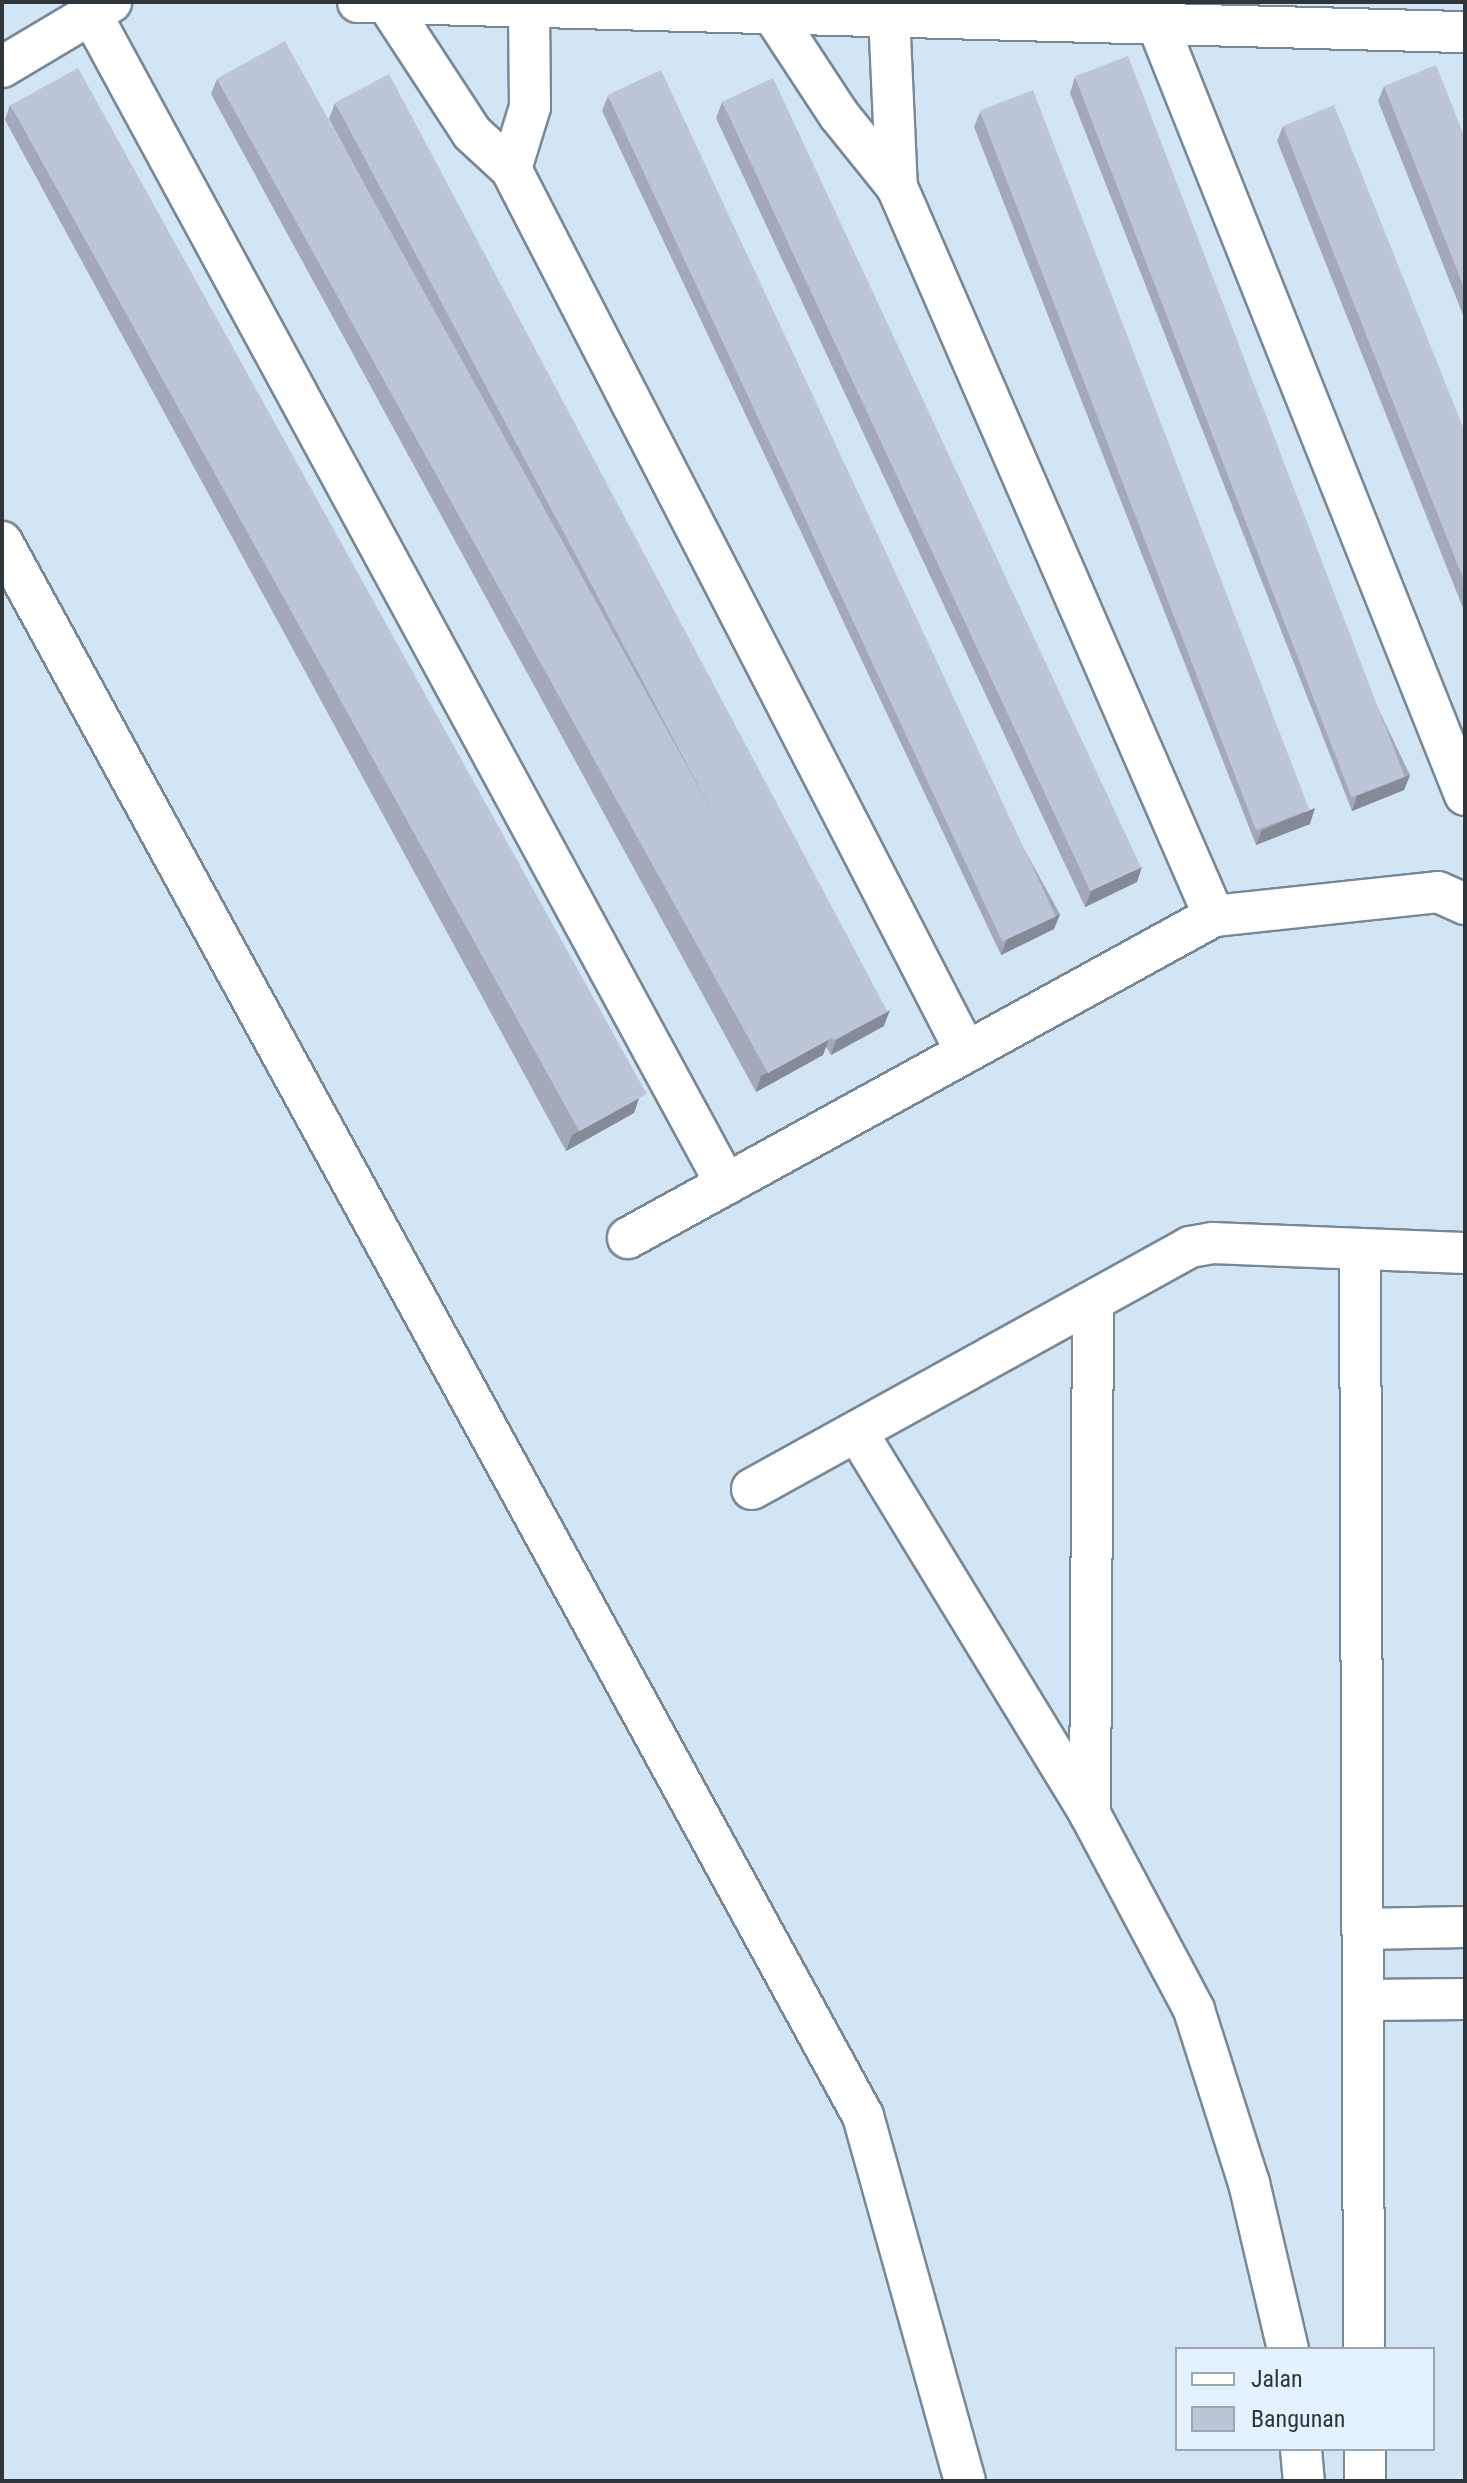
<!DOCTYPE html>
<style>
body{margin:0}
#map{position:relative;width:1467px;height:2483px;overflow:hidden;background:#d2e5f5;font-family:"Roboto Condensed",sans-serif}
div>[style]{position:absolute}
.roads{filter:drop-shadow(2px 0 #778896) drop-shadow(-2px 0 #778896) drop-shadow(0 2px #778896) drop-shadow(0 -2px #778896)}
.minor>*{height:40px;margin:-20px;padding:0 20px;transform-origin:20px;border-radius:20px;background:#fff}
.wall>*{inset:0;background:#a3a9bb}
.shaded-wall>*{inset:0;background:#848a98}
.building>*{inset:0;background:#bdc5d9;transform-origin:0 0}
span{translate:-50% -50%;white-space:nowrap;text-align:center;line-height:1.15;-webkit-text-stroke:7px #e3f2fe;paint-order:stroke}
.frame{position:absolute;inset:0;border:4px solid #2e363c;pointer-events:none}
.legend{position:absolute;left:1175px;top:2347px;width:260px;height:104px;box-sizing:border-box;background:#e3f2fe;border:2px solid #9ba7b0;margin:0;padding:10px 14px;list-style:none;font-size:24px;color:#2e363c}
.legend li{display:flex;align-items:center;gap:16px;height:40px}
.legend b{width:40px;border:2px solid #9ba7b0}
</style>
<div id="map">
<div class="roads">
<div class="minor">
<i style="left:358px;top:2px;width:1103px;rotate:1.56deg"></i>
<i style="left:387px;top:3px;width:155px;rotate:56.8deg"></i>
<i style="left:472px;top:133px;width:53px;rotate:42.7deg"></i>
<i style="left:511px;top:169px;width:993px;rotate:62.74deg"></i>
<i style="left:89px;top:10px;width:1336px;rotate:61.52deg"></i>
<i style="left:772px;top:13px;width:122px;rotate:56.7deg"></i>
<i style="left:839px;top:115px;width:92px;rotate:51.1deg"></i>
<i style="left:897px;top:187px;width:795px;rotate:66.5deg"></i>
<i style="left:889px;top:14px;width:173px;rotate:87.4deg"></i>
<i style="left:1157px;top:23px;width:831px;rotate:68.25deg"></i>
<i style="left:2px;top:67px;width:127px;rotate:-30.8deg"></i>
<i style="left:511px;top:169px;width:65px;rotate:-73deg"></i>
<i style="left:530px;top:107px;width:101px;rotate:-90.6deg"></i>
<i style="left:2px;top:542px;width:1794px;rotate:61.32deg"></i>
<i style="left:863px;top:2116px;width:379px;rotate:74.4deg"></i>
<i style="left:628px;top:1238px;width:669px;rotate:-28.79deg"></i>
<i style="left:1214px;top:916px;width:225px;rotate:-6.1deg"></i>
<i style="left:1438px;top:892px;width:30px;rotate:24deg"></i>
<i style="left:1360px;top:1249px;width:1100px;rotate:89.79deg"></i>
<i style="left:857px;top:1432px;width:447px;rotate:58.6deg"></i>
<i style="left:1090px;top:1814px;width:222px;rotate:62deg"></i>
<i style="left:1194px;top:2010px;width:182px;rotate:72.4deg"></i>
<i style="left:1249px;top:2183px;width:171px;rotate:76.8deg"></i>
<i style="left:752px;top:1489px;width:500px;rotate:-28.92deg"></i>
<i style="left:1190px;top:1247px;width:23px;rotate:-10deg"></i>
<i style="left:1213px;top:1243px;width:252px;rotate:2.3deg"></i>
<i style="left:1090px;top:1814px;width:511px;rotate:-89.66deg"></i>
<i style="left:1363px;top:1929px;width:102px;rotate:-1.1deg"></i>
<i style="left:1363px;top:2000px;width:102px;rotate:-0.6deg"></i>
<i style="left:1301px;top:2449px;width:32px;rotate:85deg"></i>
<i style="left:1365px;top:2449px;width:32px;rotate:90deg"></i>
</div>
</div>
<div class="wall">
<i style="clip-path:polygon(1075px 77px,1410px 775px,1404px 790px,1352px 811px,1070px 93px)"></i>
<i style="clip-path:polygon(217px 79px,453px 350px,329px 119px,335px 103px,884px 1026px,831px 1055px,826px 1047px,823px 1055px,756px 1092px,211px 94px)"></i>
<i style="clip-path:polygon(1384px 86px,1465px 138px,1465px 320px,1378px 101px)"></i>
<i style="clip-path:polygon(608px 96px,1060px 914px,1054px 929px,1001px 955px,602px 111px)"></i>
<i style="clip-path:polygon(722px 102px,1137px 882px,1085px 907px,716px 118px)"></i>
<i style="clip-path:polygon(10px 105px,639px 1098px,634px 1113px,566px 1151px,5px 120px)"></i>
<i style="clip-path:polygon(980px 112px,1310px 824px,1256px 845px,974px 127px)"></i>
<i style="clip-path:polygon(1283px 126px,1465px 432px,1465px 613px,1277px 141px)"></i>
</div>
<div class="shaded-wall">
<i style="clip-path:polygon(1410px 775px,1404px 790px,1352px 811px,1357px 796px)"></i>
<i style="clip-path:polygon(1315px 808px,1310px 824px,1256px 845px,1262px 830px)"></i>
<i style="clip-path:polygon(1142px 867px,1137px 882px,1085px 907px,1091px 891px)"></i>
<i style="clip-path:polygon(1060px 914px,1054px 929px,1001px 955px,1007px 939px)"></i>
<i style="clip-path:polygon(890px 1010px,884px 1026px,831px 1055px,836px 1040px)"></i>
<i style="clip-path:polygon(829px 1039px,823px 1055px,756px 1092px,761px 1076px)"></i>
<i style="clip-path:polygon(639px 1098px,634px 1113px,566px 1151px,572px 1135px)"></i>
</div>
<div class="building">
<i style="left:285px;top:41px;width:1137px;height:78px;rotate:61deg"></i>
<i style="left:1128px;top:56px;width:772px;height:57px;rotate:69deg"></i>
<i style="clip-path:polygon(1436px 65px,1465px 138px,1465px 290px,1384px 86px)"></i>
<i style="left:78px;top:68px;width:1173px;height:77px;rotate:61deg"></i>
<i style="left:661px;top:70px;width:934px;height:59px;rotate:65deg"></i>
<i style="left:389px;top:74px;width:1062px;height:61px;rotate:62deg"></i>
<i style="left:773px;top:78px;width:871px;height:56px;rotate:65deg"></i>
<i style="left:1033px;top:90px;width:771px;height:57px;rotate:69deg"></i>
<i style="clip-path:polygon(1334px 105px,1465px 432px,1465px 583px,1283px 126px)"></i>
</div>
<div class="frame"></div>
<ul class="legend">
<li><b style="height:10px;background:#fff"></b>Jalan</li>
<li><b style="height:22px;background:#bdc5d9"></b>Bangunan</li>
</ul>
</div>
